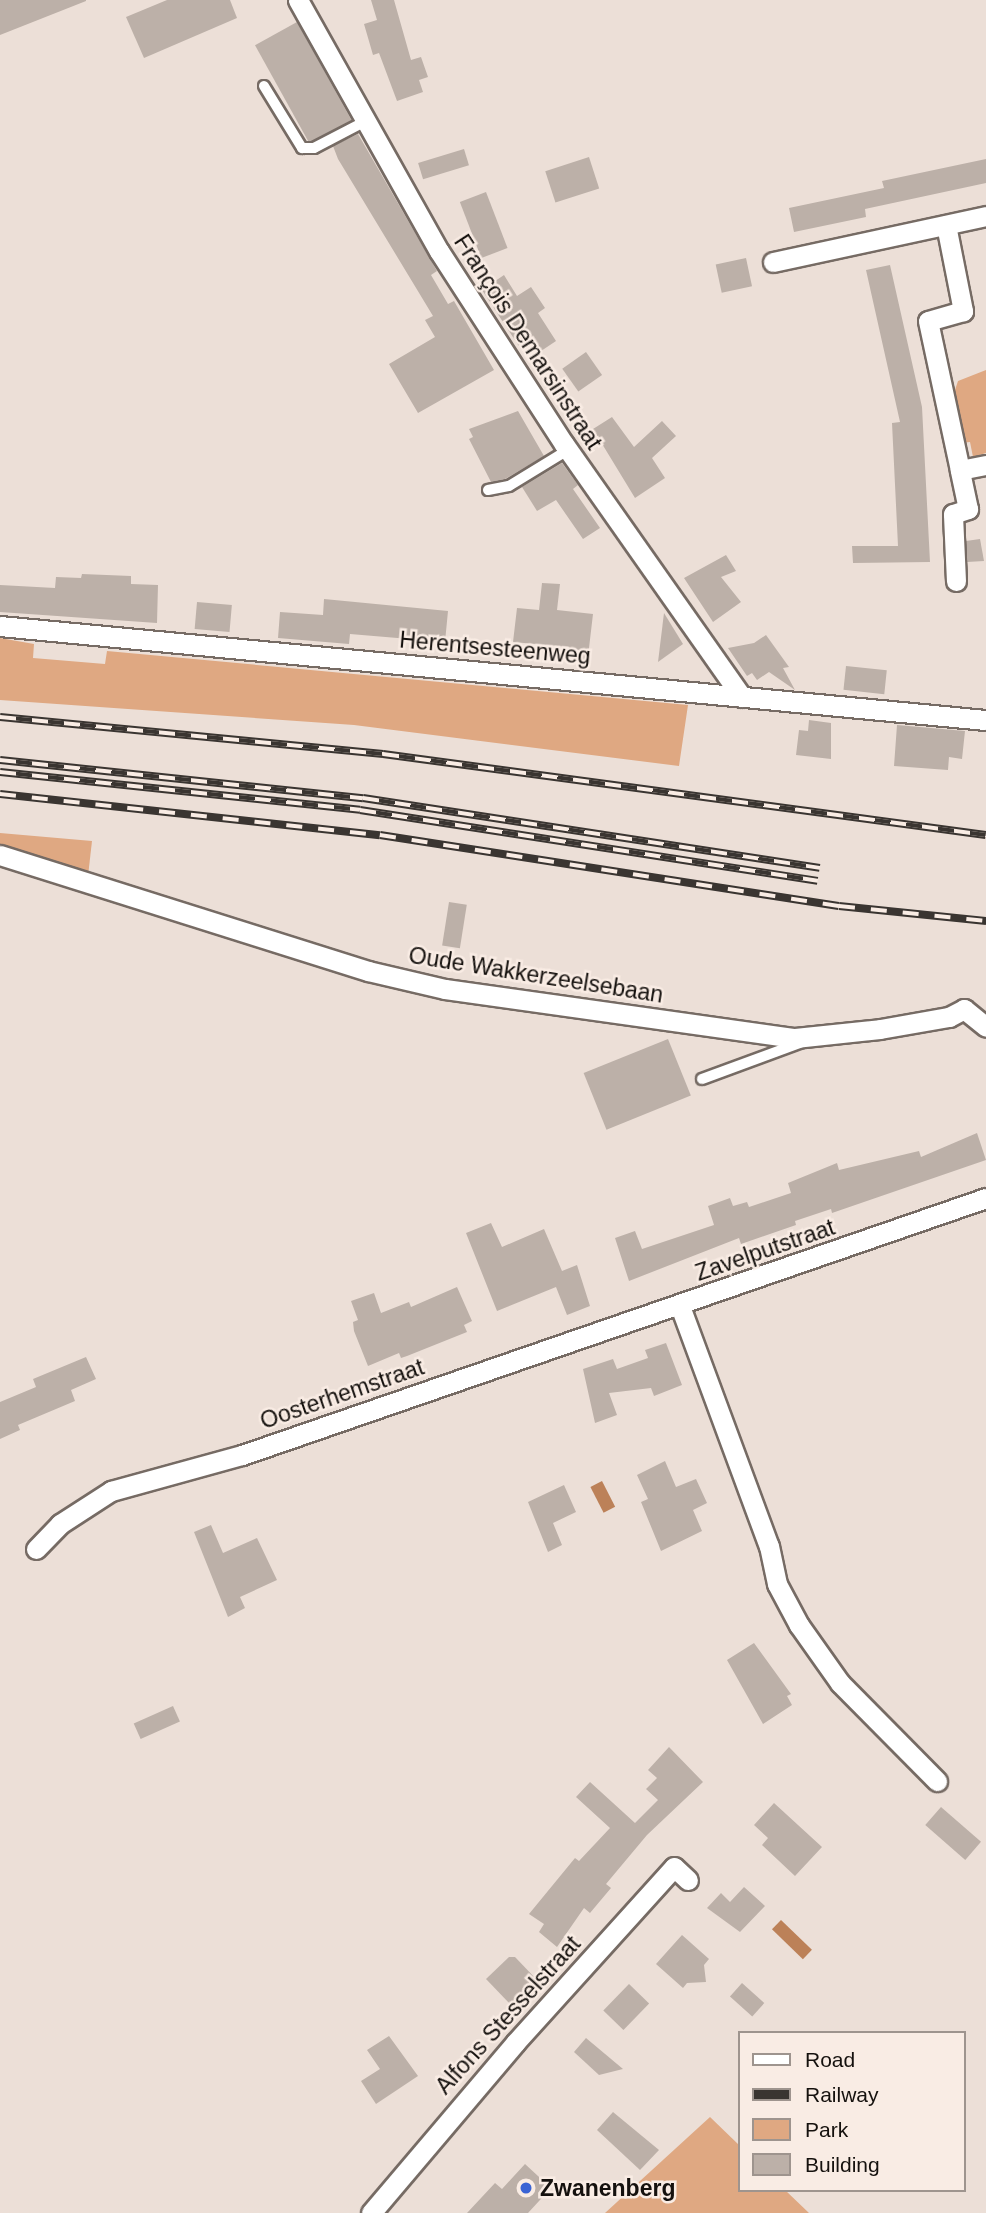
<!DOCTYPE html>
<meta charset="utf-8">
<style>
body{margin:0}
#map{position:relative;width:986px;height:2213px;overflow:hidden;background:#ecdfd7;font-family:Arial,sans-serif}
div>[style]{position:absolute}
.green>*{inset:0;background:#dfa882}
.water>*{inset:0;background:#bc8158;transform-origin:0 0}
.building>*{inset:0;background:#bcb0a8;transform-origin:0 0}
.roads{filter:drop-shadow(2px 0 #766b64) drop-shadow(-2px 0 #766b64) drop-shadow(0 2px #766b64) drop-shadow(0 -2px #766b64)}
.lane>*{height:10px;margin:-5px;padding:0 5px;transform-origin:5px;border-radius:5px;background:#fff}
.street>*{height:19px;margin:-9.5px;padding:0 9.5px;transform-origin:9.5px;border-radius:9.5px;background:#fff}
.rail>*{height:8px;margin-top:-4px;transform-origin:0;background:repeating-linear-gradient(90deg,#f9ece4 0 16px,#3a3531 0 32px);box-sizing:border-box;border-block:2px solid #3a3531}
.dots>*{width:19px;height:19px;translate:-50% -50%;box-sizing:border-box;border:4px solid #f9ece4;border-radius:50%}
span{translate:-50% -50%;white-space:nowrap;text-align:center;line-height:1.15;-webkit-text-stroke:5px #f9ece4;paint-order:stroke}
.street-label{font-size:23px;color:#15110e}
.poi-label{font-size:23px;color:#15110e;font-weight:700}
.left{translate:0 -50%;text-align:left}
.legend{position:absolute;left:738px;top:2031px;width:228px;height:161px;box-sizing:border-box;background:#f9ece4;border:2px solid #9e948e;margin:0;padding:9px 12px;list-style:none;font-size:21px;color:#15110e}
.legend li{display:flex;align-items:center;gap:14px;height:35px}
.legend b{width:35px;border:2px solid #9e948e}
</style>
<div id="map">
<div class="green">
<i style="clip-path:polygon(986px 370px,986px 453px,973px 457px,970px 442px,960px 443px,951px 402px,958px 381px)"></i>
<i style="clip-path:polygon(0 638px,34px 644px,33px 658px,105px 664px,107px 651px,688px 705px,679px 766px,354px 725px,0 700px)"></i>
<i style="clip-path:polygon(0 833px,92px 841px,88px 876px,0 850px)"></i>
<i style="clip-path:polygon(710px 2117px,739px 2145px,739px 2190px,785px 2190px,809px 2213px,605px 2213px)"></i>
</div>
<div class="water">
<i style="left:602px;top:1481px;width:29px;height:13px;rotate:63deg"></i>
<i style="left:781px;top:1920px;width:43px;height:13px;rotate:44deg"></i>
</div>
<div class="building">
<i style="clip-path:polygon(0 0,86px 0,86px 1px,0 35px)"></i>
<i style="clip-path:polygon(167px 0,230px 0,237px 18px,144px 58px,126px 17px)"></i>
<i style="clip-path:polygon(371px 0,394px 0,411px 60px,421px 57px,428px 77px,419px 80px,423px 92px,397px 101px,379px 53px,373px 55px,364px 24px,377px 20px)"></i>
<i style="left:297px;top:22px;width:113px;height:48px;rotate:61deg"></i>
<i style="clip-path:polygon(358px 134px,437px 271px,431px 275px,448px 304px,454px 301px,494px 370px,418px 413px,389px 364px,435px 337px,425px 320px,433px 316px,338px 159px,333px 146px)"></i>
<i style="left:464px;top:149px;width:17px;height:48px;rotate:73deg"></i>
<i style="left:589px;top:157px;width:33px;height:46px;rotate:72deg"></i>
<i style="clip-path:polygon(986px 159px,986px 183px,865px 209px,866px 217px,794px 232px,789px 208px,884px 188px,882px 181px)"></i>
<i style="left:486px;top:192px;width:60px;height:28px;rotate:69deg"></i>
<i style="left:746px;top:258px;width:29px;height:31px;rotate:78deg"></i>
<i style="clip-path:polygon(890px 265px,922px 407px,930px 562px,853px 563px,852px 546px,898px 546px,892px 423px,900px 422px,866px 270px)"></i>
<i style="clip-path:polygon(504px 275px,517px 296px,531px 287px,545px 308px,538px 313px,556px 341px,535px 355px,532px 350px,524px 354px,482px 290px)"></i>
<i style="left:586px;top:352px;width:28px;height:29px;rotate:55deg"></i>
<i style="clip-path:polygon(518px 411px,544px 456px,505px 479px,491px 482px,469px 439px,473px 437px,469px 429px)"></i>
<i style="clip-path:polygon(612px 417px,634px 447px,662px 421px,676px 436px,652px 458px,665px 478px,635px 498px,593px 429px)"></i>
<i style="clip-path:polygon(562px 463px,578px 485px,573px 489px,600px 528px,583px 539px,556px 500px,537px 511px,522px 487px)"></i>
<i style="clip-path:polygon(980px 539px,984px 561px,967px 562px,966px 541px)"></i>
<i style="clip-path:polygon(726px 555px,736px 571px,721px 577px,741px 602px,713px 622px,684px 578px)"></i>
<i style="clip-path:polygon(82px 574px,131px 576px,131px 584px,158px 585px,157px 623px,0 612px,0 585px,55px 588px,56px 577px,81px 578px)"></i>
<i style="clip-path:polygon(542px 583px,560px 584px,557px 610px,593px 614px,587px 665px,567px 663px,569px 647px,513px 642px,517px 608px,539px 610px)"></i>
<i style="clip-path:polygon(324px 599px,448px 611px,445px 642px,350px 634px,349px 644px,278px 638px,280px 612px,323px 615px)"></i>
<i style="left:197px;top:602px;width:35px;height:27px;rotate:5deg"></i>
<i style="clip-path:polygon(664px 613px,683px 644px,658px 662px)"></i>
<i style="clip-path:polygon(766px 635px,789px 667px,783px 668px,795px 690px,769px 672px,757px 680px,752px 673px,747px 676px,728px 648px,754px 643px)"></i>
<i style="left:846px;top:666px;width:41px;height:24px;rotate:6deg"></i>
<i style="clip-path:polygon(809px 720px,831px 723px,831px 759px,796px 755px,799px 730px,808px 731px)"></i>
<i style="clip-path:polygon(897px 725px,965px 731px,962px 759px,949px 757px,948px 770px,894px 766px)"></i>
<i style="left:449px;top:902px;width:18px;height:44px;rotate:9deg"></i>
<i style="left:668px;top:1039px;width:61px;height:91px;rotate:68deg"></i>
<i style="clip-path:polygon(977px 1133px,986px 1160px,832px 1213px,831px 1209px,795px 1221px,796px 1225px,741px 1244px,739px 1238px,629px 1281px,615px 1238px,635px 1231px,642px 1249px,714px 1225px,708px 1206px,730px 1198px,733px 1206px,747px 1202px,749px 1207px,791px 1193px,788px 1183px,837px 1163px,839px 1170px,919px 1151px,921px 1157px)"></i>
<i style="clip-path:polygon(491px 1223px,502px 1247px,544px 1229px,562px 1271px,577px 1265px,590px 1306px,567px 1315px,556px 1287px,497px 1311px,466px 1233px)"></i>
<i style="clip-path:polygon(457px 1287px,472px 1321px,464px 1325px,467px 1332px,407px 1356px,401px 1358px,399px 1353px,368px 1366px,354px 1331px,353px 1322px,358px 1320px,351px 1301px,374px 1293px,381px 1313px,409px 1302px,411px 1307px)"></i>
<i style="clip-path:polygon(666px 1343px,682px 1385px,654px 1396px,651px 1388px,609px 1393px,617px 1415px,595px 1423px,583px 1369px,613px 1359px,617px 1369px,648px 1358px,645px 1350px)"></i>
<i style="clip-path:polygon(86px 1357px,96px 1379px,71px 1390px,75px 1401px,18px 1425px,20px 1430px,0 1439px,0 1402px,36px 1387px,33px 1379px)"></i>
<i style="clip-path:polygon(665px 1461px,676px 1487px,696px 1479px,707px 1503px,693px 1510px,702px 1531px,661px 1551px,641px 1502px,648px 1499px,637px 1475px)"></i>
<i style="clip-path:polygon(564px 1485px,576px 1512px,553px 1523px,562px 1545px,548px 1552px,528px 1502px)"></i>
<i style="clip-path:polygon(211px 1525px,223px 1553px,257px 1538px,277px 1580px,240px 1597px,245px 1608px,228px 1617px,194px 1532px)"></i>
<i style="clip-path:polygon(754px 1643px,791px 1694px,787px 1696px,792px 1705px,763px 1724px,727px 1660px)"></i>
<i style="left:173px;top:1706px;width:17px;height:43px;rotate:66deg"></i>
<i style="clip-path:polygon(669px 1747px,703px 1782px,647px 1835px,606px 1884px,611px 1888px,590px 1913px,584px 1908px,557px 1947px,539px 1932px,544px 1924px,529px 1914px,575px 1858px,579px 1861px,610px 1828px,576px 1797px,590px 1782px,635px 1823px,658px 1800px,646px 1789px,657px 1778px,648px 1770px)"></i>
<i style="clip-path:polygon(774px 1803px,822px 1847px,795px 1876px,762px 1845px,768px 1838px,754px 1825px)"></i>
<i style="left:941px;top:1807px;width:53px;height:24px;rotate:41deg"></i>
<i style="clip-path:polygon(744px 1887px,765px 1906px,740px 1932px,707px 1908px,721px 1893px,730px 1902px)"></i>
<i style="clip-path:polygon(682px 1935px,709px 1959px,704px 1965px,706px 1982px,687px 1983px,683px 1988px,656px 1964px)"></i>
<i style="clip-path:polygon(509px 1957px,515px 1957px,537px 1980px,511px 2005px,486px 1979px)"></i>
<i style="left:742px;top:1983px;width:30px;height:18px;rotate:42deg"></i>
<i style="left:629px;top:1984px;width:28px;height:37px;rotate:44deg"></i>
<i style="clip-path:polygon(389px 2036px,418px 2076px,376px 2104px,361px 2081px,380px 2069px,367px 2050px)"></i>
<i style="clip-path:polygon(586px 2038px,623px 2069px,599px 2075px,574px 2052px)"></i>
<i style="clip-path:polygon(613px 2112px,659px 2150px,640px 2170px,597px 2130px)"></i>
<i style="clip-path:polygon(525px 2164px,551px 2188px,528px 2213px,467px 2213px,495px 2183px,502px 2189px)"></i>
</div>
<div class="roads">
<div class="lane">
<i style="left:264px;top:86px;width:73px;rotate:58.5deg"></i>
<i style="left:302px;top:148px;width:12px"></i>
<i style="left:314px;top:148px;width:56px;rotate:-27.5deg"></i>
<i style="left:488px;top:490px;width:21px;rotate:-11deg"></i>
<i style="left:509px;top:486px;width:69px;rotate:-31.4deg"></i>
<i style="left:702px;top:1079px;width:104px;rotate:-20.2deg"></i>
</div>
<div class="street">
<i style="left:298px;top:0;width:288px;rotate:60.7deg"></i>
<i style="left:439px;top:251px;width:230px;rotate:57.1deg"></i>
<i style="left:564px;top:444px;width:309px;rotate:54.9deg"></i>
<i style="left:946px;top:225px;width:88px;rotate:78.8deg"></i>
<i style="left:963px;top:311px;width:36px;rotate:164deg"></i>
<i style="left:928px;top:321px;width:152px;rotate:77.9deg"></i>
<i style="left:773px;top:262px;width:218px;rotate:-12.2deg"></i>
<i style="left:956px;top:581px;width:67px;rotate:-92.6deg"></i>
<i style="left:953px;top:514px;width:16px;rotate:-18deg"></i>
<i style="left:968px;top:509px;width:40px;rotate:-102deg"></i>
<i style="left:960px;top:470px;width:26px;rotate:-11deg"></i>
<i style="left:0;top:626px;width:990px;rotate:5.45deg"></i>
<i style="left:0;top:855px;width:386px;rotate:17.5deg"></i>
<i style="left:368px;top:971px;width:79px;rotate:13.2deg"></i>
<i style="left:445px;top:989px;width:353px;rotate:8deg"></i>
<i style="left:795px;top:1038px;width:85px;rotate:-6deg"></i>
<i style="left:880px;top:1029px;width:70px;rotate:-9.9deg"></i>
<i style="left:949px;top:1017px;width:17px;rotate:-28deg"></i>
<i style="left:964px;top:1009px;width:28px;rotate:39deg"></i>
<i style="left:680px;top:1306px;width:256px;rotate:69.7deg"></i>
<i style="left:769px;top:1546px;width:39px;rotate:78deg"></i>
<i style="left:777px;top:1584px;width:47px;rotate:61.8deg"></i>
<i style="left:799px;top:1625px;width:71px;rotate:54.7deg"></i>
<i style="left:840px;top:1683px;width:138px;rotate:45.3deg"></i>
<i style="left:36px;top:1549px;width:35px;rotate:-46deg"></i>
<i style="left:60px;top:1524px;width:61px;rotate:-32.9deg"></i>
<i style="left:111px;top:1491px;width:136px;rotate:-15.4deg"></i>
<i style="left:242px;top:1455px;width:787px;rotate:-19.06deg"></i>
<i style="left:371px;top:2213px;width:223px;rotate:-49.7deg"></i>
<i style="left:515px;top:2043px;width:237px;rotate:-47.9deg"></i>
<i style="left:674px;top:1867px;width:19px;rotate:43deg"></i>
</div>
</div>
<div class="rail">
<i style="left:0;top:717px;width:385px;rotate:5.5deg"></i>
<i style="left:383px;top:754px;width:608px;rotate:7.65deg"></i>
<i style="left:0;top:760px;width:365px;rotate:6deg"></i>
<i style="left:363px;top:798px;width:462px;rotate:8.7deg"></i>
<i style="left:0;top:772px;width:362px;rotate:6deg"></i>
<i style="left:360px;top:810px;width:463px;rotate:8.8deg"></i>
<i style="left:0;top:794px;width:382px;rotate:6.2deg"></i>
<i style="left:380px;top:835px;width:464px;rotate:8.8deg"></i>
<i style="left:839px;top:906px;width:148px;rotate:5.8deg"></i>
</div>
<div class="dots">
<i style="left:526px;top:2188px;background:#3a63d4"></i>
</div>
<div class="street-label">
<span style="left:528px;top:342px;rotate:57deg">François Demarsinstraat</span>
<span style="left:495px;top:648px;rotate:5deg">Herentsesteenweg</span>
<span style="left:536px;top:975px;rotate:9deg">Oude Wakkerzeelsebaan</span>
<span style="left:765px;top:1250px;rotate:-19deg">Zavelputstraat</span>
<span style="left:342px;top:1394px;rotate:-19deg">Oosterhemstraat</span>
<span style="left:508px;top:2015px;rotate:-48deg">Alfons Stesselstraat</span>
</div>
<div class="poi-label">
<span class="left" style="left:540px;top:2188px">Zwanenberg</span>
</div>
<ul class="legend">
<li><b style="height:9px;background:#fff"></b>Road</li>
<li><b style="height:9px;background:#3a3531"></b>Railway</li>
<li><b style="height:19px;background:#dfa882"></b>Park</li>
<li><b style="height:19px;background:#bcb0a8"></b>Building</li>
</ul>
</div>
